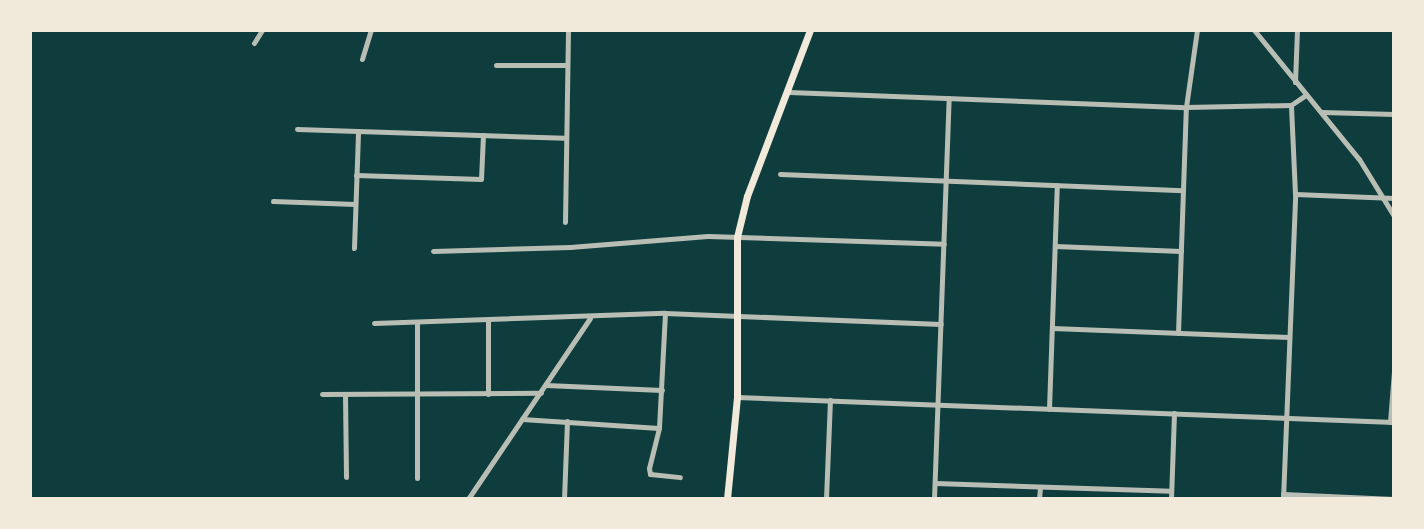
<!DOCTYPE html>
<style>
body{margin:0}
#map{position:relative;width:1424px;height:529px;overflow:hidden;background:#0f3d3e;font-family:"Fira Sans Condensed",sans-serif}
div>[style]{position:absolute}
.minor>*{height:5px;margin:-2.5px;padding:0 2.5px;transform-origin:2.5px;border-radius:2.5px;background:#b8beb3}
.secondary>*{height:7px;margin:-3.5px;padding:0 3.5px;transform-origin:3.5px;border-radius:3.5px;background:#f1e9da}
span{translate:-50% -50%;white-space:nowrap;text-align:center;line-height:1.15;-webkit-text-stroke:7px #f1e9da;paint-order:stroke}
.frame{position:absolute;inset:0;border:32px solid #f1e9da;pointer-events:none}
</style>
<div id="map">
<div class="minor">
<i style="left:1254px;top:30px;width:166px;rotate:50.9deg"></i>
<i style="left:1359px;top:159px;width:67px;rotate:58.4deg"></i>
<i style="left:254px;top:43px;width:15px;rotate:-58deg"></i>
<i style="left:362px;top:59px;width:30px;rotate:-73deg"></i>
<i style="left:496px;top:65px;width:71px"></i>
<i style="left:1295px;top:82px;width:52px;rotate:-87.8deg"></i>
<i style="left:789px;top:92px;width:397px;rotate:2.2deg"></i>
<i style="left:1186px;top:107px;width:105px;rotate:-1.1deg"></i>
<i style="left:1291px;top:105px;width:18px;rotate:-34deg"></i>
<i style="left:1322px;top:112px;width:72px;rotate:1.6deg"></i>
<i style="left:297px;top:129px;width:267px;rotate:1.9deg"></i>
<i style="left:780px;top:174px;width:403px;rotate:2.3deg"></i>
<i style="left:356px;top:175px;width:125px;rotate:1.8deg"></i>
<i style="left:481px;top:179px;width:44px;rotate:-87.4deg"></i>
<i style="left:1295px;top:194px;width:99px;rotate:2.3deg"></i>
<i style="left:273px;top:201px;width:82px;rotate:2.1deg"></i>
<i style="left:565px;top:222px;width:192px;rotate:-89.1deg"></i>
<i style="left:1055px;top:246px;width:126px;rotate:2.3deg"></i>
<i style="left:354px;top:248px;width:117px;rotate:-88deg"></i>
<i style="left:433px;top:251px;width:137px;rotate:-1.7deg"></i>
<i style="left:570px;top:247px;width:138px;rotate:-4.6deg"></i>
<i style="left:708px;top:236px;width:236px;rotate:1.9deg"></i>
<i style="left:665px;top:313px;width:115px;rotate:93deg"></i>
<i style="left:659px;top:428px;width:41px;rotate:104deg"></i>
<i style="left:649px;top:468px;width:6px;rotate:81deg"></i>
<i style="left:650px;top:474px;width:30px;rotate:6deg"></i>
<i style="left:488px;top:320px;width:74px;rotate:90deg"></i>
<i style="left:374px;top:323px;width:291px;rotate:-2deg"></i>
<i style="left:665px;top:313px;width:276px;rotate:2.3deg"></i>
<i style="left:417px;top:323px;width:155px;rotate:90deg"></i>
<i style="left:1052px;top:328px;width:237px;rotate:2.2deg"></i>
<i style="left:1178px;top:333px;width:226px;rotate:-88deg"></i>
<i style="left:1186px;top:107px;width:78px;rotate:-81.9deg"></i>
<i style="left:546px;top:385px;width:116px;rotate:2.5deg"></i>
<i style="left:322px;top:394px;width:219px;rotate:-0.3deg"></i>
<i style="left:345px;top:394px;width:83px;rotate:89.3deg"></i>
<i style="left:737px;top:397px;width:657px;rotate:2.18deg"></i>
<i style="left:1049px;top:409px;width:224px;rotate:-88deg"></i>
<i style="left:522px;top:419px;width:137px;rotate:3.8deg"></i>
<i style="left:1390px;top:422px;width:51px;rotate:-85.5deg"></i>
<i style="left:935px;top:483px;width:236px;rotate:1.9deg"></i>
<i style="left:1283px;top:494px;width:111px;rotate:2.6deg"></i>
<i style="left:468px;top:499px;width:218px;rotate:-56deg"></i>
<i style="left:564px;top:499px;width:78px;rotate:-87.8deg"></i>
<i style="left:826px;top:499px;width:99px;rotate:-87.7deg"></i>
<i style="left:934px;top:499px;width:401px;rotate:-87.9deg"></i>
<i style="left:1039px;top:499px;width:12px;rotate:-85deg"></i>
<i style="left:1171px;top:499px;width:86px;rotate:-88deg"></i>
<i style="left:1283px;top:499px;width:305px;rotate:-87.7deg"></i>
<i style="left:1295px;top:194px;width:89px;rotate:-92.6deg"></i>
</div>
<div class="secondary">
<i style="left:727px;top:499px;width:102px;rotate:-84.4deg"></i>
<i style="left:737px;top:397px;width:160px;rotate:-90deg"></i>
<i style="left:737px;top:237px;width:42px;rotate:-76.3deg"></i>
<i style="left:747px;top:196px;width:178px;rotate:-69.2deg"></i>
</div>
<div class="frame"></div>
</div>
